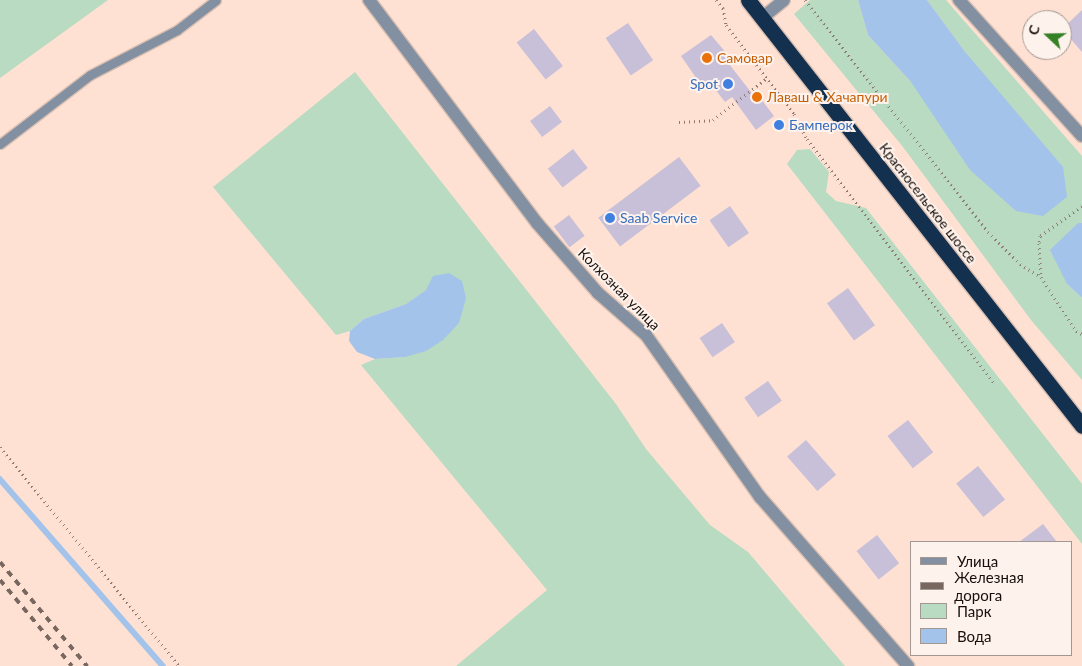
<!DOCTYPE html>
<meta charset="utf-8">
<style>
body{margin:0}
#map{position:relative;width:1082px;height:666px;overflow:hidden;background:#fee1d2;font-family:Lato,sans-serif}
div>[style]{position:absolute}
.green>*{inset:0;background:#b8dbc2}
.water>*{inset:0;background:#a3c3ea}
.stream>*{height:5.5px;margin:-2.75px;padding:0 2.75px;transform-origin:2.75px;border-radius:2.75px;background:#a3c3ea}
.building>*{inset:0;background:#c8bfd9;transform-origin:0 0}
.path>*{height:3px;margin-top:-1.5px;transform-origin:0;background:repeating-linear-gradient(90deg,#8e7b71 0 1px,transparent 0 5px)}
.roads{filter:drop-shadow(1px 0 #d9bfb2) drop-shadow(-1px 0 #d9bfb2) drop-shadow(0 1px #d9bfb2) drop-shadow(0 -1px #d9bfb2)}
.lane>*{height:9px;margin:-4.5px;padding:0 4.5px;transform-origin:4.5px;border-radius:4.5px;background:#8290a1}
.street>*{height:12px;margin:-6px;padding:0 6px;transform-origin:6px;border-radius:6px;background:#8290a1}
.highway>*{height:15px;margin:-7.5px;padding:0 7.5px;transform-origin:7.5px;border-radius:7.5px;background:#14304f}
.rail>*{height:4px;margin-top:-2px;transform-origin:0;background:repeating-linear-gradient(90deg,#78675e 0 6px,transparent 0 12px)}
.dots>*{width:14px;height:14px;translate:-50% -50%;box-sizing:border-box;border:2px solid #fef2ec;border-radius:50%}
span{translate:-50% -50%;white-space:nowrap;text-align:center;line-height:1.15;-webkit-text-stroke:4px #fef2ec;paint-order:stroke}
.food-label{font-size:14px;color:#c56008}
.left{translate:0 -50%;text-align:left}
.shop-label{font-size:14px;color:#366cbe}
.right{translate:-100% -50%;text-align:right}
.street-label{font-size:14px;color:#180f0a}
.legend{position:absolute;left:910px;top:541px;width:162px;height:115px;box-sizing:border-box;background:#fef2ec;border:1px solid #a29792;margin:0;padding:6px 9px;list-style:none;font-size:15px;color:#180f0a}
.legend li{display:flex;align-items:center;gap:10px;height:25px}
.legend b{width:25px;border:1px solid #a29792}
.north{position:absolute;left:1022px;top:10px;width:50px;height:50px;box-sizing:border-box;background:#fef2ec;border:1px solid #a29792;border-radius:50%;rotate:291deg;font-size:14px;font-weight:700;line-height:20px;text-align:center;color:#180f0a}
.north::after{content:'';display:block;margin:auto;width:18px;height:22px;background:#368026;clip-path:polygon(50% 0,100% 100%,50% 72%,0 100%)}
</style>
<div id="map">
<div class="green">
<i style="clip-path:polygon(0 0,108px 0,0 78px)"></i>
<i style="clip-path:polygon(810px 0,858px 0,868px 35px,911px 82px,966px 53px,927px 0,946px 0,1082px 156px,1082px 223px,1078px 223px,1067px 284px,1082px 298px,1082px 380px,1031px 320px,903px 147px,794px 14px)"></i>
<i style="clip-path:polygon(355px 72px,616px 404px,646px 449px,710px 525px,748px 552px,845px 666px,456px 666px,547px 590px,361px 365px,375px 359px,405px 357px,426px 290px,406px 304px,364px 319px,350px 331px,336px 335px,213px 187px)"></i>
<i style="clip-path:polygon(810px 149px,829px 172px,826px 192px,836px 201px,866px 208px,1082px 484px,1082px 544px,787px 164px,797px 150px)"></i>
</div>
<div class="water">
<i style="clip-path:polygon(858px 0,927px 0,966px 53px,1063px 167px,1067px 197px,1043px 216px,1016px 211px,970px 170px,911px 82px,868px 35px)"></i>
<i style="clip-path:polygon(1078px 223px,1082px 223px,1082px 298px,1067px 284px,1050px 250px)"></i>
<i style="clip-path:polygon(449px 273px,462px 281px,466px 298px,459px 323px,443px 340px,426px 351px,405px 357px,375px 359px,357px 352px,349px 341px,350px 331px,364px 319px,406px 304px,426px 290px,433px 276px)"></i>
</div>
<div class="stream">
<i style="left:0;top:479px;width:248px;rotate:48.9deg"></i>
</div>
<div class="building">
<i style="clip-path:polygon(1082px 10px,1082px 52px,1062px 29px)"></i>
<i style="left:628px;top:23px;width:45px;height:27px;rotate:56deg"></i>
<i style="left:534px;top:29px;width:47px;height:22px;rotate:52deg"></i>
<i style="clip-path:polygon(711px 35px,733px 61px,729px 64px,758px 101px,761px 99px,774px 116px,756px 130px,732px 97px,725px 102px,708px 80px,701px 85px,681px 56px)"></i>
<i style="left:550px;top:106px;width:20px;height:25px;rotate:53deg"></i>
<i style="left:573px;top:149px;width:24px;height:32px;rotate:52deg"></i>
<i style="left:679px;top:157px;width:36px;height:101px;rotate:53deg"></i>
<i style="left:730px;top:206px;width:33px;height:25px;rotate:55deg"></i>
<i style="left:569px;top:215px;width:26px;height:19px;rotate:53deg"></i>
<i style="left:848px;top:288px;width:46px;height:26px;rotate:54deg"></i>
<i style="left:722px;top:323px;width:23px;height:27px;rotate:56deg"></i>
<i style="left:768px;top:381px;width:24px;height:29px;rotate:55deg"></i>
<i style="left:908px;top:420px;width:41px;height:26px;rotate:52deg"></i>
<i style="left:806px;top:440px;width:46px;height:25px;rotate:49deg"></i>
<i style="left:978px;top:466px;width:43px;height:28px;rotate:51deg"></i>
<i style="clip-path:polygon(1043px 524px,1057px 542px,1019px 542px)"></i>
<i style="left:877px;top:535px;width:36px;height:26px;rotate:52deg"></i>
</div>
<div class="path">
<i style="left:716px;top:0;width:11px;rotate:49deg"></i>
<i style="left:723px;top:8px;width:17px;rotate:80deg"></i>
<i style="left:726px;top:25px;width:112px;rotate:52.6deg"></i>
<i style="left:794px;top:114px;width:28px;rotate:63deg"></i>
<i style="left:807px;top:139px;width:307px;rotate:52.5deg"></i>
<i style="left:805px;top:0;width:295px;rotate:51.7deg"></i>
<i style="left:988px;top:232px;width:45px;rotate:45deg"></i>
<i style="left:1020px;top:264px;width:25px;rotate:32deg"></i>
<i style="left:679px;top:122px;width:34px;rotate:-3deg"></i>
<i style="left:713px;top:120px;width:68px;rotate:-37.9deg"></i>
<i style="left:1082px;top:206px;width:52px;rotate:144.5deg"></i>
<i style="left:1040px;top:236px;width:7px;rotate:98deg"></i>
<i style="left:1039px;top:243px;width:34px;rotate:87deg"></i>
<i style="left:1041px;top:277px;width:64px;rotate:57.1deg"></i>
<i style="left:1076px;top:331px;width:7px;rotate:27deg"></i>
<i style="left:0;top:447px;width:283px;rotate:50.7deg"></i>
</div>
<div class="roads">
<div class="lane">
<i style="left:0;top:144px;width:113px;rotate:-37.5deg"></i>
<i style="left:90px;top:75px;width:98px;rotate:-27.3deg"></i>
<i style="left:177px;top:30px;width:49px;rotate:-37.6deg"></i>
</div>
<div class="street">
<i style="left:369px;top:0;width:279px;rotate:53deg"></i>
<i style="left:537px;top:223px;width:93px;rotate:48.9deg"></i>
<i style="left:598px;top:293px;width:64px;rotate:41.2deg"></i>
<i style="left:646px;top:335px;width:198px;rotate:54.9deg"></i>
<i style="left:760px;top:497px;width:225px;rotate:48.8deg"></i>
<i style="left:959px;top:0;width:183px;rotate:47.9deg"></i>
<i style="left:762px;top:18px;width:28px;rotate:-39deg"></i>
</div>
<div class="highway">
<i style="left:748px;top:0;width:541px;rotate:51.9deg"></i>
</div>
</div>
<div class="rail">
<i style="left:0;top:562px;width:136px;rotate:50.1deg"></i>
<i style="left:0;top:580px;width:112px;rotate:50.1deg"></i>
</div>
<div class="dots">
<i style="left:707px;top:58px;background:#e8710a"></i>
<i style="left:728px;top:84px;background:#3f7fe0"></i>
<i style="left:757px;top:97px;background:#e8710a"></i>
<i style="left:779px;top:125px;background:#3f7fe0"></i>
<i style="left:610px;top:218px;background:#3f7fe0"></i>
</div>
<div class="food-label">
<span class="left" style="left:717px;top:58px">Самовар</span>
<span class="left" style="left:767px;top:97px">Лаваш &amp; Хачапури</span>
</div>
<div class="shop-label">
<span class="right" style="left:718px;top:84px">Spot</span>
<span class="left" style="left:789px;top:125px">Бамперок</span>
<span class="left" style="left:620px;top:218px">Saab Service</span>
</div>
<div class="street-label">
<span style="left:928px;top:203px;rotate:52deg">Красносельское шоссе</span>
<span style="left:619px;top:289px;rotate:45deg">Колхозная улица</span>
</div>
<ul class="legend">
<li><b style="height:6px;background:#8290a1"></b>Улица</li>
<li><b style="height:6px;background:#78675e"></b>Железная дорога</li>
<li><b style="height:14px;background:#b8dbc2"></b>Парк</li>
<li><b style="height:14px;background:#a3c3ea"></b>Вода</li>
</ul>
<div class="north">С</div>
</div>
